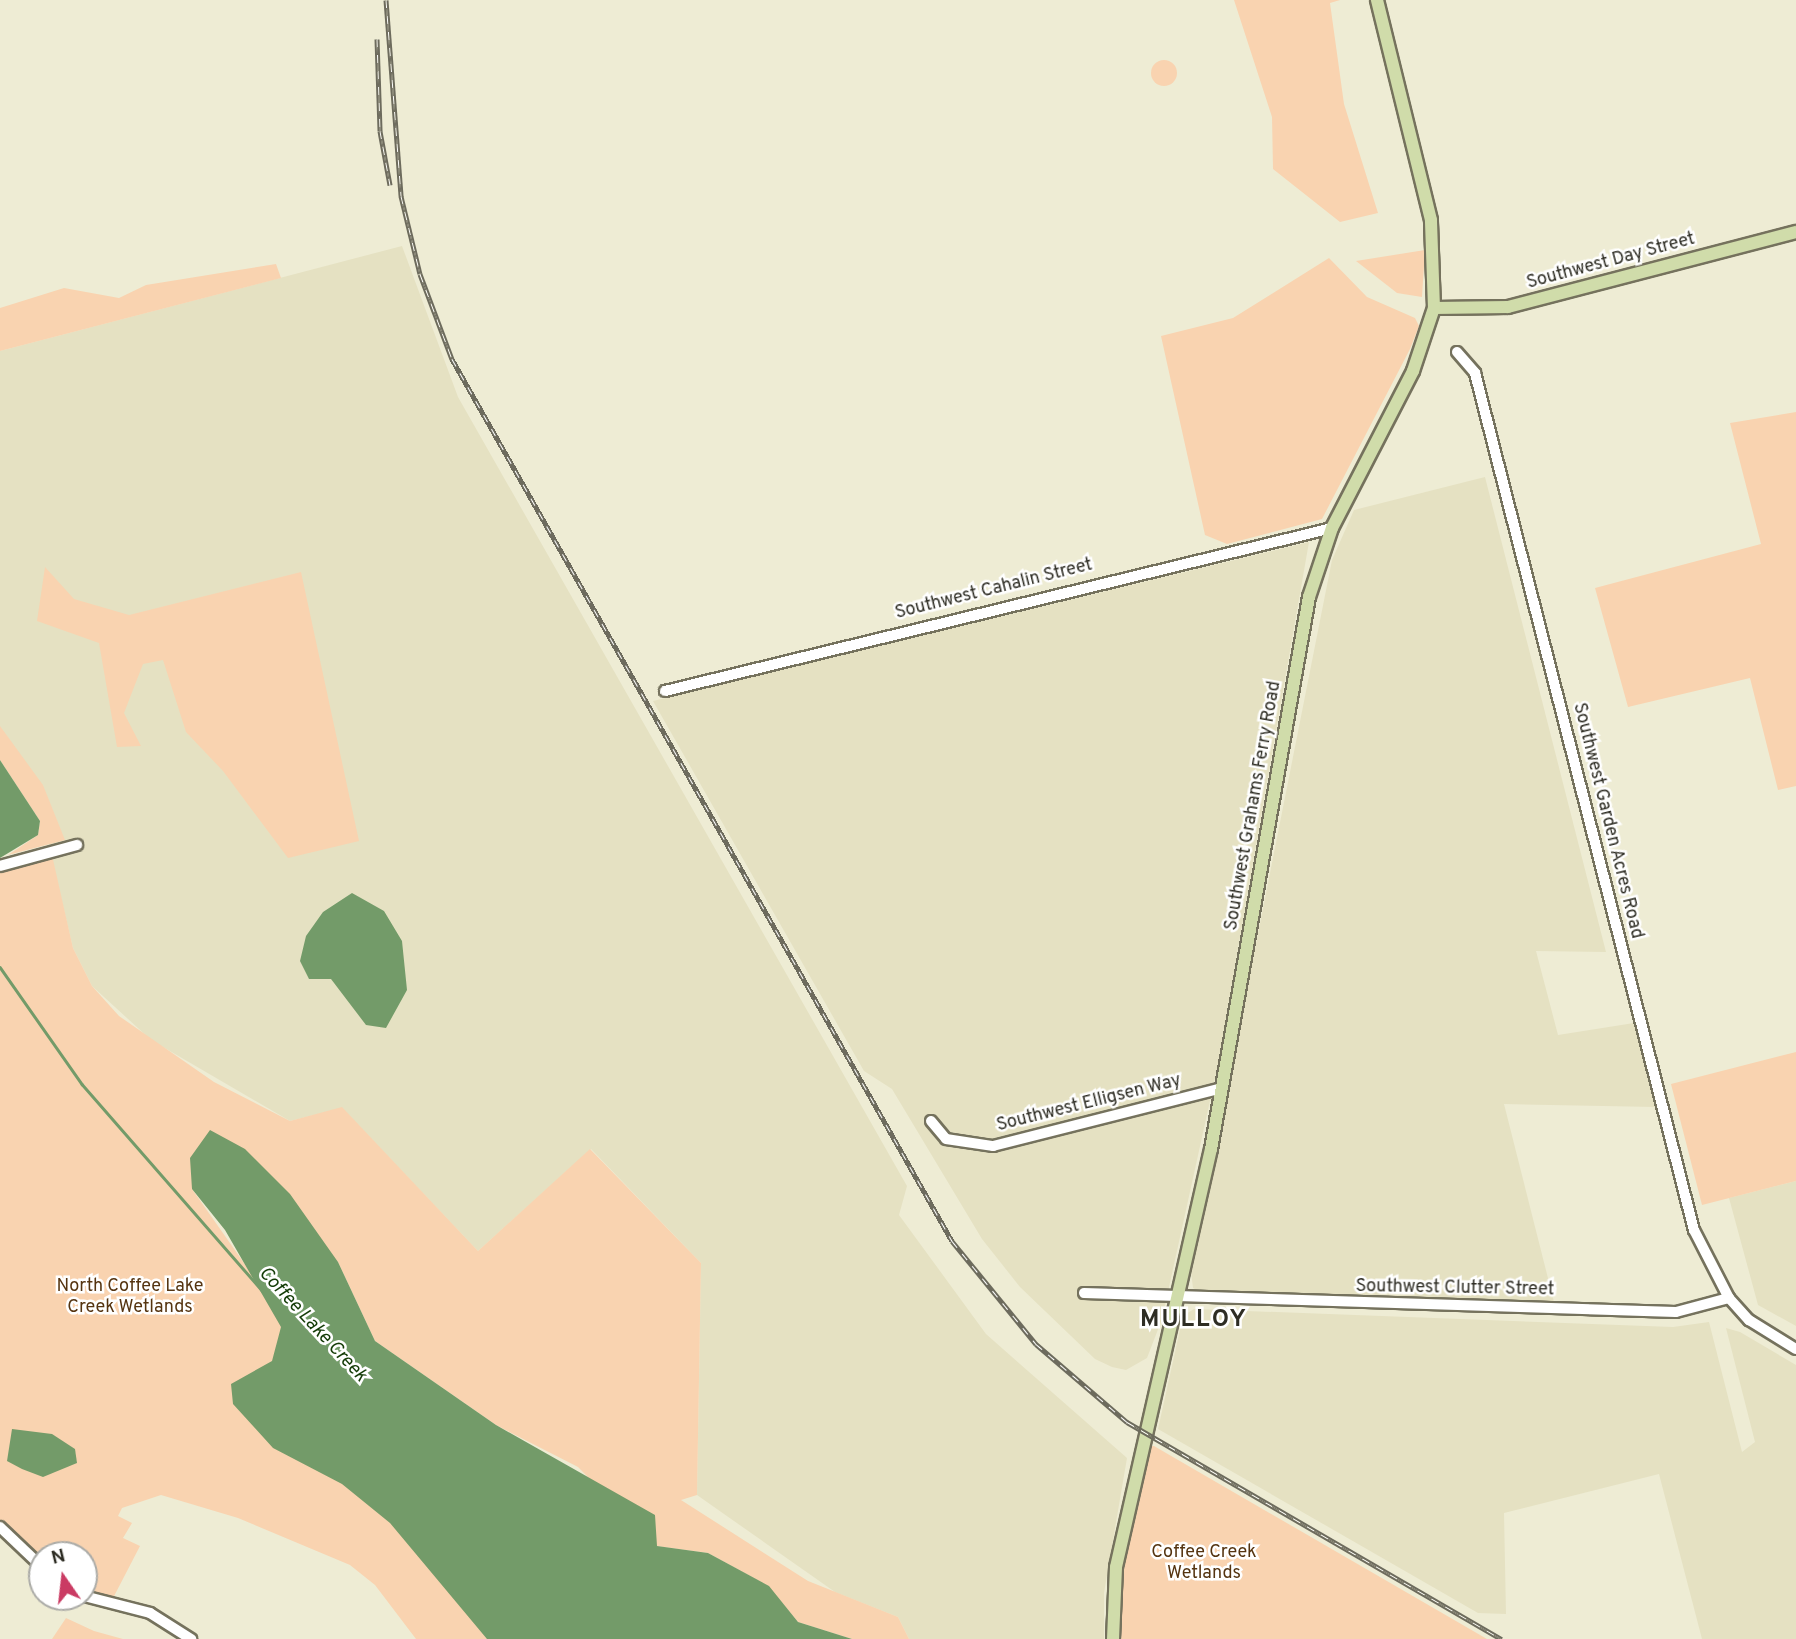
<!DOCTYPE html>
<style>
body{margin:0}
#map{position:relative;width:1796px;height:1639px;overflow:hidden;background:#eeecd4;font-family:Overpass,sans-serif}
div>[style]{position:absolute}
.built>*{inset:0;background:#e5e1c2}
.green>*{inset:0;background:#f9d3b0}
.round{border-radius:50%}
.water>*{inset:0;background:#739b69}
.stream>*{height:2.5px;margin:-1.25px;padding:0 1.25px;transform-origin:1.25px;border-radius:1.25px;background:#739b69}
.roads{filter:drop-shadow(2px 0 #75725d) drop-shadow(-2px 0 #75725d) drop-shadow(0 2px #75725d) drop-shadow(0 -2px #75725d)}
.minor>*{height:10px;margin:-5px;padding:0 5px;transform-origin:5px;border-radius:5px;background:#fff}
.major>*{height:12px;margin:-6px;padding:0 6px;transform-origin:6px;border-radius:6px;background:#d0dcaa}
.rail>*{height:5px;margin-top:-2.5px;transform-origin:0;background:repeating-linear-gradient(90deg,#fff 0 8px,#6d6b5d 0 16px);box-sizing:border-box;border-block:2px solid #6d6b5d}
span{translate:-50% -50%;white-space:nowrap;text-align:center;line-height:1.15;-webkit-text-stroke:5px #fff;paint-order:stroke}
.street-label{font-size:18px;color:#2e2d24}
.park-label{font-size:18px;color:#553410}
.water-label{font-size:19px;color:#143c07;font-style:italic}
.district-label{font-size:24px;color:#2e2d24;font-weight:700;letter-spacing:2px}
.north{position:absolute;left:28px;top:1541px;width:70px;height:70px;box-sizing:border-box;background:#fff;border:2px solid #ababa7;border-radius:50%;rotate:346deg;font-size:19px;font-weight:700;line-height:28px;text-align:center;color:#2e2d24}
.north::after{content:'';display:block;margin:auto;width:24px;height:32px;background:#ca3b63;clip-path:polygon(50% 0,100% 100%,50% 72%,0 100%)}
</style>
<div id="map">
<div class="built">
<i style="clip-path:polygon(402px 246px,458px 397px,907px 1186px,899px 1215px,986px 1334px,1127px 1458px,1104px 1593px,1104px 1639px,909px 1639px,898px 1617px,835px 1592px,697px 1495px,701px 1263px,591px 1149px,478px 1251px,342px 1108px,290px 1121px,151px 1040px,92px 986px,73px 948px,38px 800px,0 746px,0 351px)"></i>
<i style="clip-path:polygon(1485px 477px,1606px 952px,1536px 951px,1558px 1035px,1634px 1023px,1656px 1107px,1504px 1104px,1554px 1302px,1201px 1292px,1193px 1288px,1191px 1272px,1332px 560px,1354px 510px)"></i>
<i style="clip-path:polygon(1309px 542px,1217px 1069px,1162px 1319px,1147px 1358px,1126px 1370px,1112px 1367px,1095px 1359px,1020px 1287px,982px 1239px,892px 1089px,864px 1071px,653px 701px)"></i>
<i style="clip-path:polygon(1796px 1181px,1796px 1326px,1758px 1305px,1729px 1198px)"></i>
<i style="clip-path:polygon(1194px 1309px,1673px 1327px,1709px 1322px,1742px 1452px,1755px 1442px,1726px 1328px,1740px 1332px,1796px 1365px,1796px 1639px,1702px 1639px,1659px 1474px,1504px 1513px,1506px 1614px,1478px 1613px,1158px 1429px,1183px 1316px)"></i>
</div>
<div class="green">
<i style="clip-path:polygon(1234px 0,1340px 0,1330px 3px,1344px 104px,1378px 213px,1340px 222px,1273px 169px,1272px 117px)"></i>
<i class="round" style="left:1151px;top:60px;width:26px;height:26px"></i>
<i style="clip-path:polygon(1425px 250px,1422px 297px,1397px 293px,1356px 261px)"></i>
<i style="clip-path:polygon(1329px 258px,1367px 297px,1415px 318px,1419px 326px,1410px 349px,1322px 519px,1227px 544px,1205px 535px,1161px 336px,1233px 318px)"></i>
<i style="clip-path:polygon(276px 264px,281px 278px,0 351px,0 308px,64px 288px,119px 298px,146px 285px)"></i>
<i style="clip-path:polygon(1796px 412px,1796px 786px,1778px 790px,1750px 678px,1628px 707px,1595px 588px,1761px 544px,1730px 423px)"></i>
<i style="clip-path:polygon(45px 567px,74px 599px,129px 615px,301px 572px,359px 841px,288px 858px,223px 771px,186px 732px,163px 660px,143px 664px,124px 713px,141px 746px,117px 747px,99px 643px,37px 621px)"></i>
<i style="clip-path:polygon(0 726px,43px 785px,65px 840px,8px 855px,38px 835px,40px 821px,0 760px)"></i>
<i style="clip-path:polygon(52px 855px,73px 948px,92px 986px,119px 1016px,214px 1082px,290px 1121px,342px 1107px,478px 1251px,590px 1149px,701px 1263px,697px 1495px,681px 1500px,808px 1581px,898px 1617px,909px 1639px,852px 1639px,798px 1622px,768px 1586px,708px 1553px,656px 1546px,578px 1467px,496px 1425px,375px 1341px,338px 1262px,192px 1189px,508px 1639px,416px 1639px,375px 1585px,350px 1565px,238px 1518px,161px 1495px,122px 1508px,118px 1516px,132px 1523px,123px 1538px,140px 1546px,111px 1602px,84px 1596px,84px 1555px,42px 1555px,42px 1567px,0 1527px,0 869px)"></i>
<i style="clip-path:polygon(1796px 1052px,1796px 1181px,1702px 1205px,1671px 1084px)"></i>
<i style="clip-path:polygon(1149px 1446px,1154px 1446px,1487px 1639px,1121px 1639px,1121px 1578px)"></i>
<i style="clip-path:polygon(66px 1618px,94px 1631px,123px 1639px,52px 1639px)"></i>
</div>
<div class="water">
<i style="clip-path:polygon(0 760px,40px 821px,38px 835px,0 858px)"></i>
<i style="clip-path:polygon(352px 893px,384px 911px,402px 941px,407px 990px,386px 1028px,366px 1025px,331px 979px,309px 979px,300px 961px,306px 936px,323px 912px)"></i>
<i style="clip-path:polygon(210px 1130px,245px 1149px,290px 1194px,338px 1262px,375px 1341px,496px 1425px,655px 1515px,657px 1546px,708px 1553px,769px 1586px,798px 1622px,852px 1639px,487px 1639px,390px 1523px,342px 1484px,273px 1448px,233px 1404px,231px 1384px,272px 1361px,281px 1327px,225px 1230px,192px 1189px,190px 1158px)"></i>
<i style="clip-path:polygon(12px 1429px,52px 1434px,75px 1449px,77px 1463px,43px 1477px,22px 1469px,7px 1461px)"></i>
</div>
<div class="stream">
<i style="left:0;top:967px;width:143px;rotate:55deg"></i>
<i style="left:82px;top:1084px;width:274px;rotate:48.9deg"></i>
</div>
<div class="roads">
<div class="minor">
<i style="left:1457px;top:352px;width:28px;rotate:49deg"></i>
<i style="left:1475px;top:373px;width:885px;rotate:75.67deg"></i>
<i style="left:1694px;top:1230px;width:76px;rotate:62.8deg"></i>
<i style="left:1729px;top:1298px;width:30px;rotate:48deg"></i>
<i style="left:1749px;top:1320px;width:55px;rotate:31.7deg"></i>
<i style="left:665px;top:691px;width:687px;rotate:-13.73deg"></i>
<i style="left:0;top:866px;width:80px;rotate:-15.3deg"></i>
<i style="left:931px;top:1121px;width:23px;rotate:50deg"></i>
<i style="left:946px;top:1139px;width:48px;rotate:8.5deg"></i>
<i style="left:993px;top:1146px;width:236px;rotate:-14.2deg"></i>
<i style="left:1084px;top:1293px;width:592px;rotate:1.84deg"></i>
<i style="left:1676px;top:1312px;width:55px;rotate:-14.8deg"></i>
<i style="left:0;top:1527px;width:58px;rotate:43.6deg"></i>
<i style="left:84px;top:1596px;width:68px;rotate:14.4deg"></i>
<i style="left:150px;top:1613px;width:49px;rotate:32.4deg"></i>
</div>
<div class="major">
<i style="left:1434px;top:308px;width:74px;rotate:-0.8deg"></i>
<i style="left:1508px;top:307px;width:298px;rotate:-14.6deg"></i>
<i style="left:1113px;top:1639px;width:72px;rotate:-87.6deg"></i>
<i style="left:1116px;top:1567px;width:429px;rotate:-77.2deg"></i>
<i style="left:1211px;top:1149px;width:561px;rotate:-79.93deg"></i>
<i style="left:1309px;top:597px;width:73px;rotate:-71.6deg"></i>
<i style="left:1332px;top:528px;width:177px;rotate:-62.7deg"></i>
<i style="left:1413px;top:371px;width:66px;rotate:-71.6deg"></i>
<i style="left:1434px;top:308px;width:88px;rotate:-92deg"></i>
<i style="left:1431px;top:220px;width:227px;rotate:-103.8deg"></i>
</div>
</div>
<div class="rail">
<i style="left:386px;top:0;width:197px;rotate:85.6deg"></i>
<i style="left:401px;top:196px;width:80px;rotate:76.3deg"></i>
<i style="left:420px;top:274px;width:91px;rotate:69.4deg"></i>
<i style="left:452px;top:359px;width:1014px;rotate:60.45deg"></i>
<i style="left:952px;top:1241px;width:133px;rotate:50.8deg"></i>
<i style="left:1036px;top:1344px;width:120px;rotate:40.6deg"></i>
<i style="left:1127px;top:1422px;width:433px;rotate:30.1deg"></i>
<i style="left:377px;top:39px;width:92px;rotate:88.1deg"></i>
<i style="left:380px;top:131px;width:55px;rotate:79.5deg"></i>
</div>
<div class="street-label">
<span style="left:1611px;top:262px;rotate:-15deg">Southwest Day Street</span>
<span style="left:994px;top:590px;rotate:-14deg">Southwest Cahalin Street</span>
<span style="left:1254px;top:806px;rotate:-80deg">Southwest Grahams Ferry Road</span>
<span style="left:1607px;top:821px;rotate:76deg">Southwest Garden Acres Road</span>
<span style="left:1089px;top:1104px;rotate:-14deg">Southwest Elligsen Way</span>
<span style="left:1455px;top:1289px;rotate:1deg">Southwest Clutter Street</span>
</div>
<div class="park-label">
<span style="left:130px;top:1298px">North Coffee Lake<br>Creek Wetlands</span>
<span style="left:1204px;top:1564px">Coffee Creek<br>Wetlands</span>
</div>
<div class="water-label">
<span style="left:312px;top:1325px;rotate:47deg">Coffee Lake Creek</span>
</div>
<div class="district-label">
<span style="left:1194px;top:1321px">MULLOY</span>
</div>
<div class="north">N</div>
</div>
